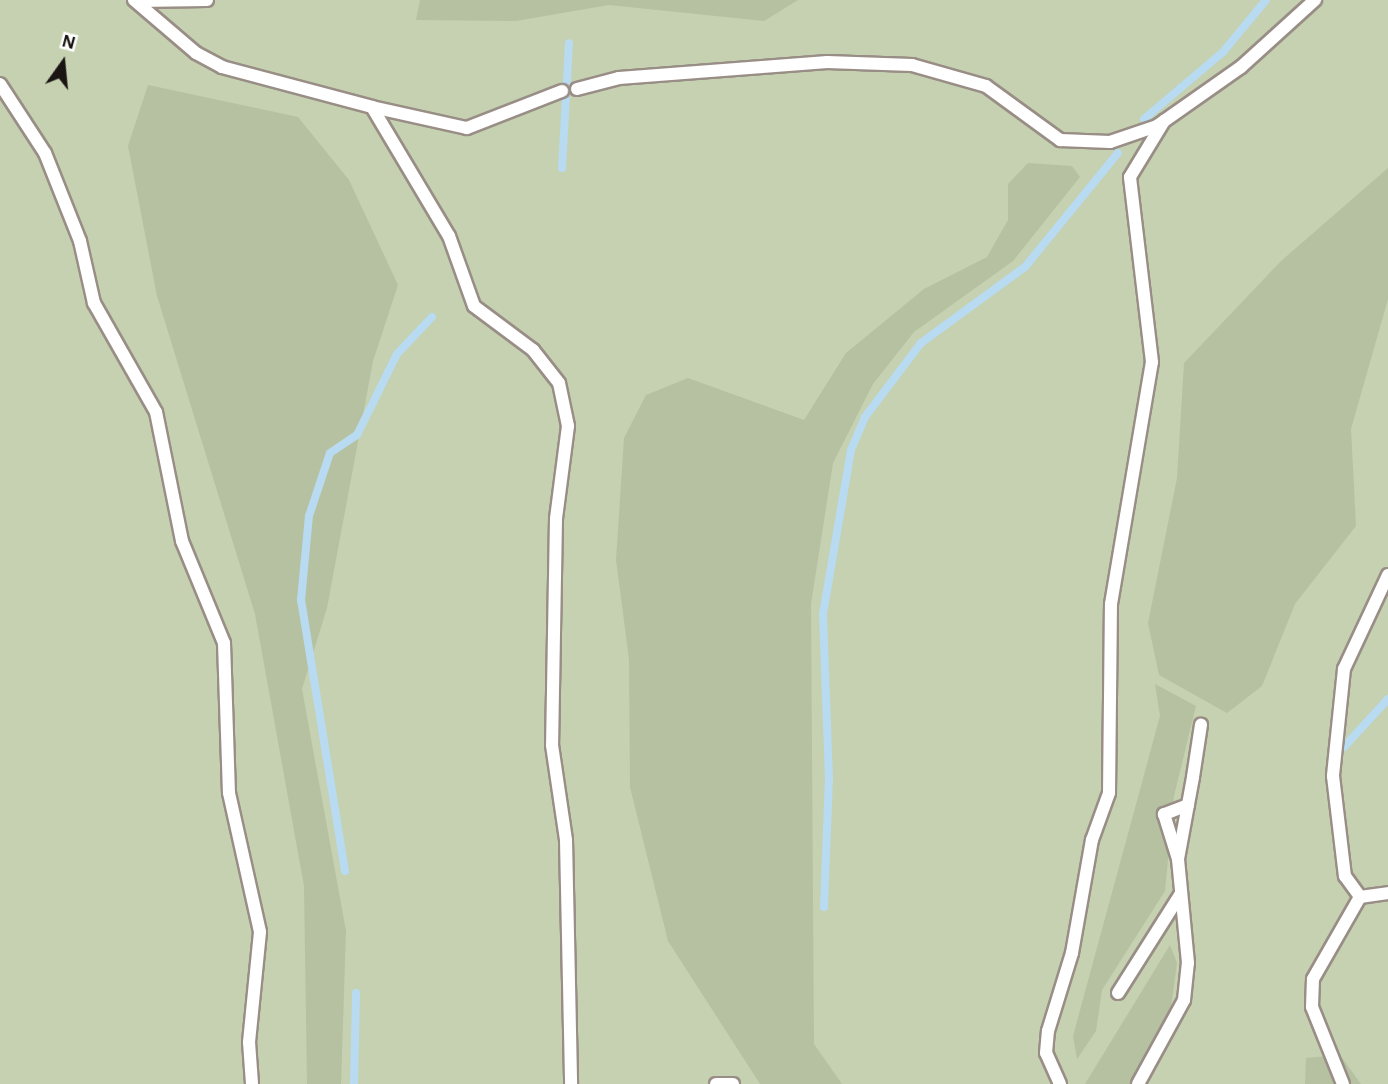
<!DOCTYPE html>
<style>
body{margin:0}
#map{position:relative;width:1388px;height:1084px;overflow:hidden;background:#fef2e8;font-family:"Alegreya Sans",sans-serif}
div>[style]{position:absolute}
.green>*{inset:0;background:#c5d1b0;transform-origin:0 0}
.forest>*{inset:0;background:#b5c1a0}
.stream>*{height:8px;margin:-4px;padding:0 4px;transform-origin:4px;border-radius:4px;background:#b8dbf1}
.roads{filter:drop-shadow(2px 0 #998e86) drop-shadow(-2px 0 #998e86) drop-shadow(0 2px #998e86) drop-shadow(0 -2px #998e86)}
.lane>*{height:12px;margin:-6px;padding:0 6px;transform-origin:6px;border-radius:6px;background:#fff}
span{translate:-50% -50%;white-space:nowrap;text-align:center;line-height:1.15;-webkit-text-stroke:6px #fff;paint-order:stroke}
.north{position:absolute;left:28px;top:28px;width:70px;height:70px;-webkit-text-stroke:5px #fff;paint-order:stroke;rotate:15deg;font-size:19px;font-weight:700;line-height:28px;text-align:center;color:#1a1512}
.north::after{content:'';display:block;margin:auto;width:24px;height:32px;background:#1a1512;clip-path:polygon(50% 0,100% 100%,50% 72%,0 100%)}
</style>
<div id="map">
<div class="green">
<i style="left:0;top:0;width:1388px;height:1084px"></i>
</div>
<div class="forest">
<i style="clip-path:polygon(420px 0,798px 0,764px 21px,609px 5px,516px 21px,416px 20px)"></i>
<i style="clip-path:polygon(148px 85px,298px 117px,349px 180px,398px 285px,373px 361px,327px 608px,302px 689px,346px 931px,341px 1084px,307px 1084px,304px 886px,255px 614px,157px 296px,128px 146px)"></i>
<i style="clip-path:polygon(1028px 163px,1072px 166px,1080px 177px,1013px 261px,914px 332px,873px 384px,833px 463px,811px 604px,814px 1044px,842px 1084px,760px 1084px,668px 941px,630px 787px,629px 659px,616px 560px,624px 438px,646px 395px,688px 378px,804px 420px,846px 353px,924px 289px,987px 257px,1008px 220px,1008px 184px)"></i>
<i style="clip-path:polygon(1388px 168px,1388px 299px,1351px 429px,1356px 526px,1295px 604px,1262px 686px,1227px 713px,1159px 675px,1148px 623px,1177px 478px,1184px 363px,1281px 261px)"></i>
<i style="clip-path:polygon(1155px 684px,1196px 706px,1174px 796px,1165px 891px,1102px 990px,1096px 1031px,1077px 1059px,1073px 1036px,1160px 716px)"></i>
<i style="clip-path:polygon(1170px 945px,1177px 963px,1171px 1007px,1146px 1084px,1085px 1084px)"></i>
<i style="clip-path:polygon(1340px 1055px,1361px 1084px,1305px 1084px,1306px 1058px)"></i>
</div>
<div class="stream">
<i style="left:1144px;top:119px;width:104px;rotate:-40.3deg"></i>
<i style="left:1223px;top:52px;width:67px;rotate:-50.4deg"></i>
<i style="left:562px;top:168px;width:125px;rotate:-86.8deg"></i>
<i style="left:1344px;top:747px;width:65px;rotate:-47.5deg"></i>
<i style="left:345px;top:871px;width:275px;rotate:-99.2deg"></i>
<i style="left:301px;top:600px;width:84px;rotate:-84.6deg"></i>
<i style="left:309px;top:516px;width:66px;rotate:-71.6deg"></i>
<i style="left:330px;top:453px;width:32px;rotate:-34deg"></i>
<i style="left:357px;top:435px;width:90px;rotate:-63.7deg"></i>
<i style="left:397px;top:354px;width:51px;rotate:-46.6deg"></i>
<i style="left:824px;top:907px;width:128px;rotate:-87.8deg"></i>
<i style="left:829px;top:779px;width:165px;rotate:-92.1deg"></i>
<i style="left:823px;top:614px;width:166px;rotate:-80.3deg"></i>
<i style="left:851px;top:450px;width:36px;rotate:-67deg"></i>
<i style="left:865px;top:417px;width:93px;rotate:-52.9deg"></i>
<i style="left:921px;top:343px;width:129px;rotate:-36.2deg"></i>
<i style="left:1025px;top:267px;width:147px;rotate:-50.8deg"></i>
<i style="left:354px;top:1084px;width:91px;rotate:-88.7deg"></i>
</div>
<div class="roads">
<div class="lane">
<i style="left:134px;top:0;width:82px;rotate:40.5deg"></i>
<i style="left:196px;top:53px;width:30px;rotate:28deg"></i>
<i style="left:222px;top:67px;width:155px;rotate:14.9deg"></i>
<i style="left:372px;top:107px;width:150px;rotate:59.2deg"></i>
<i style="left:449px;top:236px;width:74px;rotate:70.3deg"></i>
<i style="left:474px;top:306px;width:74px;rotate:36.7deg"></i>
<i style="left:533px;top:350px;width:42px;rotate:51.8deg"></i>
<i style="left:559px;top:383px;width:44px;rotate:78.2deg"></i>
<i style="left:568px;top:426px;width:94px;rotate:97.4deg"></i>
<i style="left:556px;top:519px;width:226px;rotate:91deg"></i>
<i style="left:552px;top:745px;width:96px;rotate:81.6deg"></i>
<i style="left:566px;top:840px;width:244px;rotate:88.8deg"></i>
<i style="left:137px;top:1px;width:70px;rotate:-0.8deg"></i>
<i style="left:0;top:84px;width:82px;rotate:56.9deg"></i>
<i style="left:45px;top:153px;width:95px;rotate:68.3deg"></i>
<i style="left:80px;top:241px;width:64px;rotate:77.3deg"></i>
<i style="left:94px;top:303px;width:125px;rotate:60.4deg"></i>
<i style="left:156px;top:412px;width:132px;rotate:78.6deg"></i>
<i style="left:182px;top:541px;width:110px;rotate:67.6deg"></i>
<i style="left:224px;top:643px;width:150px;rotate:88.1deg"></i>
<i style="left:229px;top:793px;width:142px;rotate:77.4deg"></i>
<i style="left:260px;top:932px;width:111px;rotate:95.7deg"></i>
<i style="left:249px;top:1042px;width:42px;rotate:85.9deg"></i>
<i style="left:577px;top:89px;width:43px;rotate:-14.7deg"></i>
<i style="left:619px;top:78px;width:209px;rotate:-4.4deg"></i>
<i style="left:827px;top:62px;width:85px;rotate:2deg"></i>
<i style="left:912px;top:65px;width:77px;rotate:15.8deg"></i>
<i style="left:986px;top:86px;width:92px;rotate:36.1deg"></i>
<i style="left:1060px;top:140px;width:50px;rotate:2.3deg"></i>
<i style="left:1110px;top:142px;width:50px;rotate:-18.8deg"></i>
<i style="left:1157px;top:126px;width:103px;rotate:-35.1deg"></i>
<i style="left:1241px;top:67px;width:100px;rotate:-42.2deg"></i>
<i style="left:372px;top:107px;width:97px;rotate:12.5deg"></i>
<i style="left:467px;top:128px;width:102px;rotate:-21.3deg"></i>
<i style="left:1388px;top:575px;width:104px;rotate:115.1deg"></i>
<i style="left:1344px;top:669px;width:108px;rotate:95.9deg"></i>
<i style="left:1333px;top:776px;width:101px;rotate:83.2deg"></i>
<i style="left:1345px;top:876px;width:26px;rotate:54deg"></i>
<i style="left:1360px;top:897px;width:28px;rotate:-8deg"></i>
<i style="left:1188px;top:805px;width:26px;rotate:159deg"></i>
<i style="left:1164px;top:814px;width:47px;rotate:72.7deg"></i>
<i style="left:1178px;top:859px;width:83px;rotate:-79.6deg"></i>
<i style="left:1193px;top:777px;width:53px;rotate:-81.3deg"></i>
<i style="left:1118px;top:993px;width:116px;rotate:-57.7deg"></i>
<i style="left:716px;top:1084px;width:17px"></i>
<i style="left:1060px;top:1084px;width:34px;rotate:-114deg"></i>
<i style="left:1046px;top:1053px;width:22px;rotate:-85deg"></i>
<i style="left:1048px;top:1031px;width:82px;rotate:-72.9deg"></i>
<i style="left:1072px;top:953px;width:115px;rotate:-80deg"></i>
<i style="left:1092px;top:840px;width:50px;rotate:-70.1deg"></i>
<i style="left:1109px;top:793px;width:189px;rotate:-89.4deg"></i>
<i style="left:1111px;top:604px;width:245px;rotate:-80.4deg"></i>
<i style="left:1152px;top:362px;width:186px;rotate:-96.8deg"></i>
<i style="left:1130px;top:177px;width:66px;rotate:-58.7deg"></i>
<i style="left:1138px;top:1084px;width:96px;rotate:-61.3deg"></i>
<i style="left:1184px;top:1000px;width:37px;rotate:-84deg"></i>
<i style="left:1188px;top:963px;width:104px;rotate:-95.5deg"></i>
<i style="left:1343px;top:1084px;width:83px;rotate:-111.9deg"></i>
<i style="left:1312px;top:1007px;width:28px;rotate:-88deg"></i>
<i style="left:1313px;top:979px;width:95px;rotate:-60.2deg"></i>
</div>
</div>
<div class="north">N</div>
</div>
